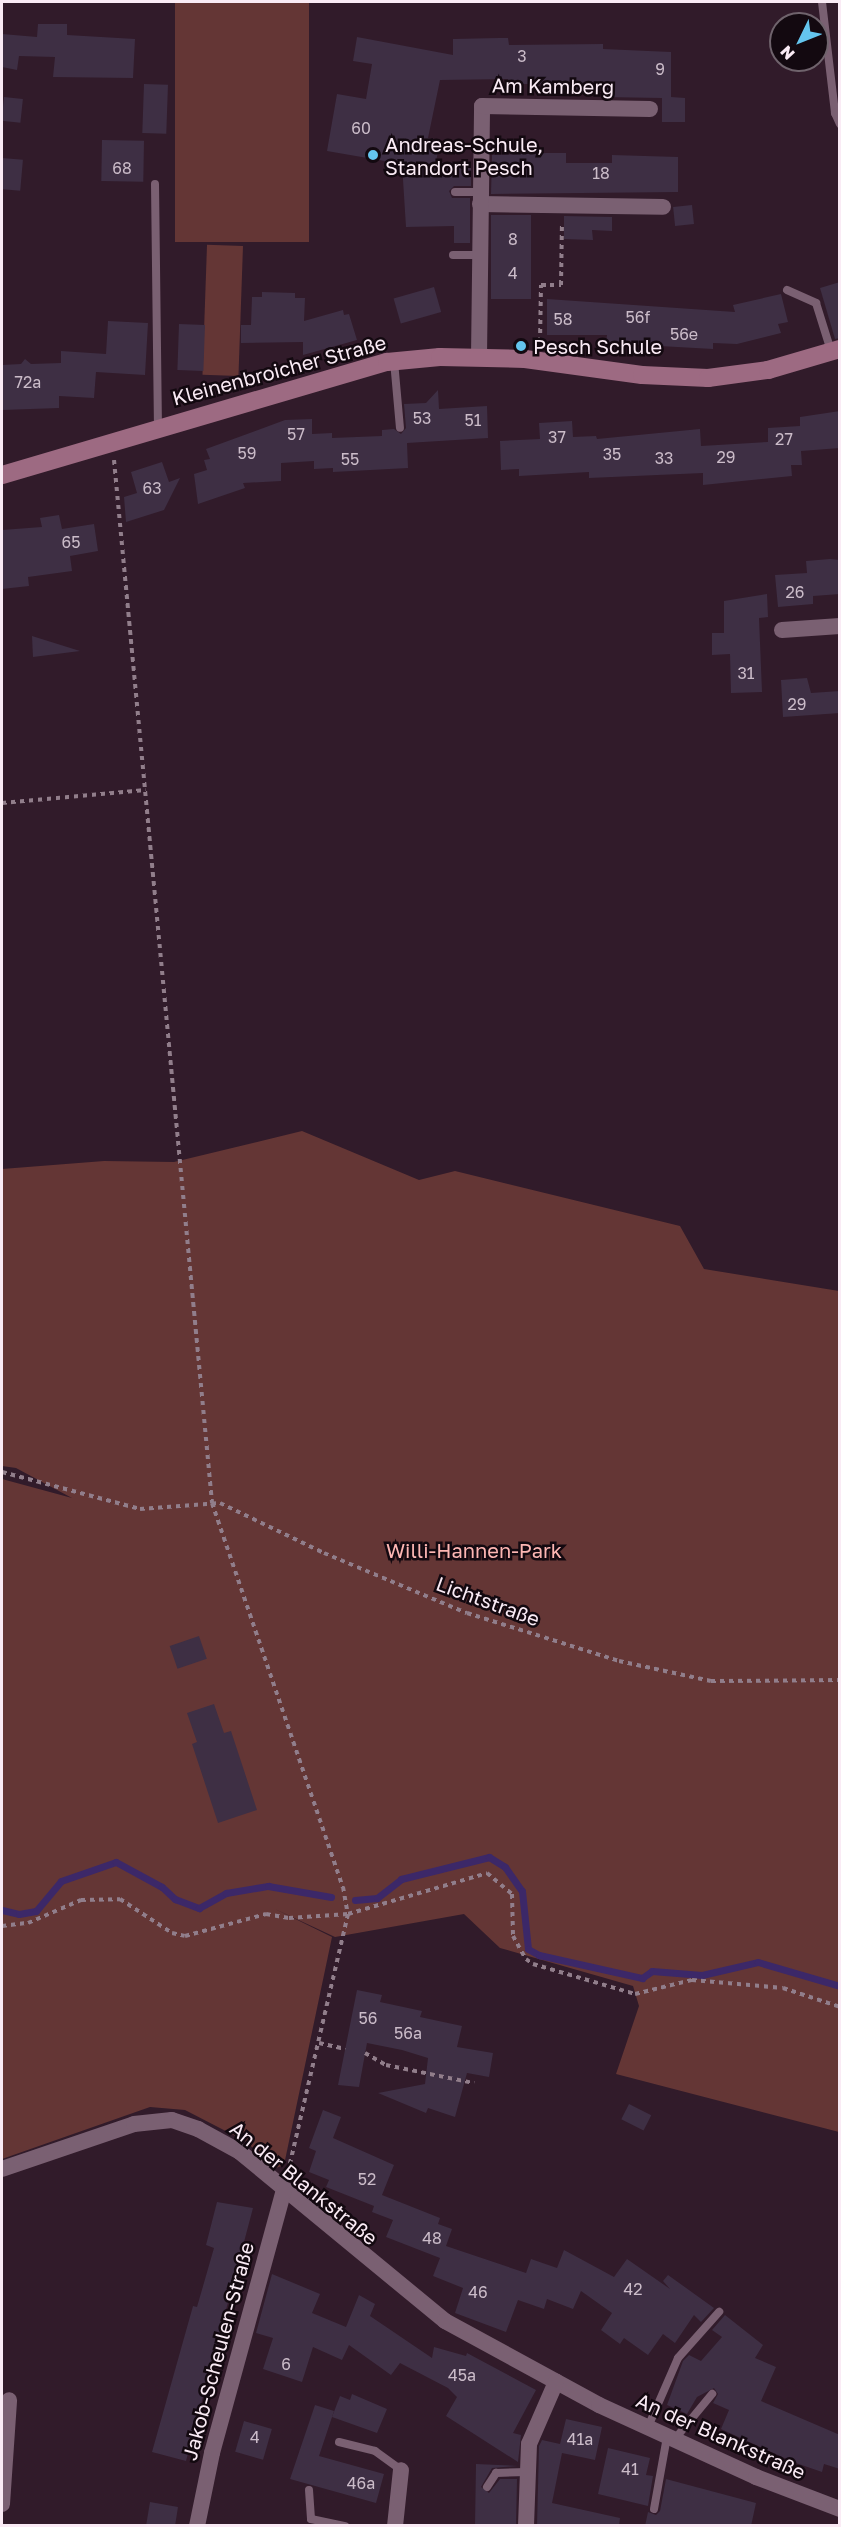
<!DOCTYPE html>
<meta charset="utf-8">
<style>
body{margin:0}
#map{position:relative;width:841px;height:2527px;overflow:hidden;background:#311b2a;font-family:"Golos Text",sans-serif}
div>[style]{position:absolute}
.green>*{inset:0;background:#643635;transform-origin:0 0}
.stream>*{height:7px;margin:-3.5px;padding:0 3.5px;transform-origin:3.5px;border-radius:3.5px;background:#3c2868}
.building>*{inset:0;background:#3e2f44;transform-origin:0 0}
.path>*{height:4px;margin-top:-2px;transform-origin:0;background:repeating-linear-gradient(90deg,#917e8b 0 4.5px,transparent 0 9px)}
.lane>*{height:8px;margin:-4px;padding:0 4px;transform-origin:4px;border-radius:4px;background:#7a6072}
.street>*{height:16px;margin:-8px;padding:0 8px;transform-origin:8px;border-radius:8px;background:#7a6072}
.secondary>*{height:18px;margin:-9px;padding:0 9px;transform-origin:9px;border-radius:9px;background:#9d6a82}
.dots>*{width:16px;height:16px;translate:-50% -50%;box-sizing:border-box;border:3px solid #130910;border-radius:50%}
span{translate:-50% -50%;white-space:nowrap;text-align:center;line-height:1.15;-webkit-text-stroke:5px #130910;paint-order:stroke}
.number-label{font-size:16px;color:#cbbcc9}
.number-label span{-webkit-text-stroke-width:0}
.street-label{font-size:20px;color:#faebf5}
.poi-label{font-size:20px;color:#faebf5}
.left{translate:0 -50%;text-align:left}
.park-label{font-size:20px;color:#fdb6b3}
.frame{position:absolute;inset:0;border:3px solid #faebf5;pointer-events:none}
.north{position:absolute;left:769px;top:12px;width:60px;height:60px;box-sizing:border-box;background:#130910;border:2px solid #6f636c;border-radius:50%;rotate:227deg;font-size:16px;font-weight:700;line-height:24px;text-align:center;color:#faebf5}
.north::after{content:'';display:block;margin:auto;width:21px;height:27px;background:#64c5ee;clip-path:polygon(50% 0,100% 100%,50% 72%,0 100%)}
</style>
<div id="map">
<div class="green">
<i style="left:175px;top:2px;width:134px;height:240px"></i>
<i style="left:243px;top:246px;width:130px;height:36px;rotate:92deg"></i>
<i style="clip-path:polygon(302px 1131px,419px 1180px,455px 1171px,680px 1226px,704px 1269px,839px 1291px,839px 2132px,616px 2074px,639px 2006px,633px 1986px,500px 1948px,464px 1914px,335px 1937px,275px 1909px,332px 1937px,284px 2165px,276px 2168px,245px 2141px,185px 2110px,150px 2107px,2px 2159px,2px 1479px,72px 1498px,16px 1468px,2px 1466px,2px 1169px,104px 1161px,174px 1162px)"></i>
</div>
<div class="stream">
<i style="left:355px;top:1900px;width:22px;rotate:-5deg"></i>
<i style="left:377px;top:1898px;width:31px;rotate:-38deg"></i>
<i style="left:401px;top:1879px;width:91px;rotate:-14deg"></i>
<i style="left:489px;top:1857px;width:19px;rotate:32deg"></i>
<i style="left:505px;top:1867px;width:29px;rotate:55deg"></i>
<i style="left:522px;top:1891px;width:58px;rotate:84.1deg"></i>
<i style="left:528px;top:1949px;width:13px;rotate:29deg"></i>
<i style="left:539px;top:1955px;width:106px;rotate:12.6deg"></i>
<i style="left:642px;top:1978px;width:12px;rotate:-35deg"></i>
<i style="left:652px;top:1971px;width:50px;rotate:4.6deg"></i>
<i style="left:702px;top:1975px;width:57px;rotate:-13.1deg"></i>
<i style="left:758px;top:1962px;width:85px;rotate:16.3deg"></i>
<i style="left:2px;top:1910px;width:17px;rotate:13deg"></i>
<i style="left:19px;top:1914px;width:17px;rotate:-10deg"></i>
<i style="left:36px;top:1911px;width:39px;rotate:-50deg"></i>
<i style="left:61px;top:1881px;width:58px;rotate:-19.1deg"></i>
<i style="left:116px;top:1862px;width:52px;rotate:28.5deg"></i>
<i style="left:162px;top:1887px;width:18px;rotate:43deg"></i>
<i style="left:175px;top:1899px;width:26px;rotate:21deg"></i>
<i style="left:199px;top:1908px;width:31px;rotate:-29deg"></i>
<i style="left:226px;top:1893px;width:43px;rotate:-9.5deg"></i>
<i style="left:268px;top:1886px;width:64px;rotate:9.9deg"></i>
</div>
<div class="building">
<i style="clip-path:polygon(38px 24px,67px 24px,67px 35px,135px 39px,133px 78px,53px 77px,55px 57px,19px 56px,17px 70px,2px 67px,2px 34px,37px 37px)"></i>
<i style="clip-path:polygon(357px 37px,453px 55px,453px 39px,499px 38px,508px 38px,509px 45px,603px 44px,603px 49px,671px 52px,671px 97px,685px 98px,685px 122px,662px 122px,662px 98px,603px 97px,603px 89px,555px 89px,555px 84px,508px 84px,508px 79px,440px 80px,428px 138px,440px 140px,436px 162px,471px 163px,471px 186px,454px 186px,449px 191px,452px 198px,470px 198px,470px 243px,454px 243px,454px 226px,406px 227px,402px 164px,327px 151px,337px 94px,366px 99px,372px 64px,353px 61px)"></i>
<i style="left:144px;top:84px;width:24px;height:49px;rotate:2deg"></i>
<i style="left:4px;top:97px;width:19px;height:24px;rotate:6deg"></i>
<i style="left:102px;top:140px;width:42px;height:41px;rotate:1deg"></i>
<i style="clip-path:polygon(547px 153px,566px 153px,566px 163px,612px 163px,612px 155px,678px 157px,678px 192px,491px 194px,492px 155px)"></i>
<i style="left:2px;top:158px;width:21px;height:31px;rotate:5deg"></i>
<i style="left:692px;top:205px;width:19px;height:19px;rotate:84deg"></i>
<i style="left:491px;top:215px;width:40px;height:84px"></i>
<i style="clip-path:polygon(564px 216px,612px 217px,612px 231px,592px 230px,593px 240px,564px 239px)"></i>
<i style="clip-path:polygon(840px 282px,840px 338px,835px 339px,820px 288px)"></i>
<i style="left:434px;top:287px;width:26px;height:42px;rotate:74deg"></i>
<i style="clip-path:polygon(262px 292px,295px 293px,295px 298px,305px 298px,304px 321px,343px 310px,344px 315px,349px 314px,357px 340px,303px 355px,303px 342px,241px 343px,241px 325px,251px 325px,252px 297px,262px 297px)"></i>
<i style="clip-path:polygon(781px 294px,788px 322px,778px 324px,781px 333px,737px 344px,713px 343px,713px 349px,606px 343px,607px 335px,547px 335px,547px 299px,735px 312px,733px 305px)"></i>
<i style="clip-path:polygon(108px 321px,148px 323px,145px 375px,96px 372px,94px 398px,59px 396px,59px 408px,2px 410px,2px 365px,21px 364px,25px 359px,31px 364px,61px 363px,61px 351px,106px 354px)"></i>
<i style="left:179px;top:324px;width:26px;height:46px;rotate:2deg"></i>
<i style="clip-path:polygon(438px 390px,439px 409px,487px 406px,488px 438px,407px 443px,408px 468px,333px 472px,333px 468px,314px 469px,314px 461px,281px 463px,281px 481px,243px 483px,245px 488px,198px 504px,194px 474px,207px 470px,204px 460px,210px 459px,206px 449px,285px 420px,312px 419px,312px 434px,332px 433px,332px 438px,382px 436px,382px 430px,394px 429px,401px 434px,406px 428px,404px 404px,426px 403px)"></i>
<i style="clip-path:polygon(840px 411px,840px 448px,801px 451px,802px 465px,791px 465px,792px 476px,703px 485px,703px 473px,589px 478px,589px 472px,519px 476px,519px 469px,501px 470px,500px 441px,540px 439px,539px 423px,572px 421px,573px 437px,596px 436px,597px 439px,700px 429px,701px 446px,768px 442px,768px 428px,800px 426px,800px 417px)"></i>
<i style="clip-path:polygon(162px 462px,169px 482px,180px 478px,164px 510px,126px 522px,124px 497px,137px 493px,131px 472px)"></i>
<i style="clip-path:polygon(59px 515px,62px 529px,94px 524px,98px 551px,70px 556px,72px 571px,28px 577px,29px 586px,2px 589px,2px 530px,42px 527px,40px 518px)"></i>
<i style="clip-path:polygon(830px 559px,840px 560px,840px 594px,813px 596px,813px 604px,778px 607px,775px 575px,807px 573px,806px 561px)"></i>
<i style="clip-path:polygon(767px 594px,768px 617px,759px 618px,762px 692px,731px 693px,730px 654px,712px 655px,712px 633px,724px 633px,724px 601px)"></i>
<i style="clip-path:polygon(32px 636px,80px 651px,33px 657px)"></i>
<i style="clip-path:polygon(807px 678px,811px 693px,840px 691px,840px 713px,783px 717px,781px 680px)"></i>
<i style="left:199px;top:1636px;width:24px;height:31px;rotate:71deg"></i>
<i style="clip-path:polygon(214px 1704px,224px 1733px,231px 1731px,257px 1810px,218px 1823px,192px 1744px,197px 1742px,187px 1713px)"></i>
<i style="clip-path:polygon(357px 1990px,382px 1995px,380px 2002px,422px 2011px,420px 2017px,462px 2026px,457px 2047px,493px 2053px,489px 2077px,467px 2073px,455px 2117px,428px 2108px,426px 2113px,378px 2093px,425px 2084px,428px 2058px,402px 2050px,367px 2043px,359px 2087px,338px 2085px)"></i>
<i style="left:629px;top:2104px;width:25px;height:17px;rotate:27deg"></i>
<i style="clip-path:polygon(323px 2110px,341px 2117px,333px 2138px,394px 2165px,382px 2195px,440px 2218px,438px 2224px,452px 2229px,446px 2246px,526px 2273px,531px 2259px,557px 2268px,564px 2250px,614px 2277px,627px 2259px,670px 2289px,663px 2281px,668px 2275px,714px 2308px,701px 2322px,694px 2315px,675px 2343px,663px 2334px,648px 2355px,624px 2338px,620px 2344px,601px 2330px,612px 2313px,581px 2291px,573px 2309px,547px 2299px,544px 2309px,518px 2300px,506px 2332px,455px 2313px,463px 2288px,433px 2276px,440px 2258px,386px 2237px,393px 2220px,372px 2212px,374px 2206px,326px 2187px,329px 2180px,309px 2172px,316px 2151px,309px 2148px)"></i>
<i style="clip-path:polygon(217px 2202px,253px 2208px,186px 2461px,152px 2452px,193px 2306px,197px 2307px,214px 2248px,206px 2245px)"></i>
<i style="clip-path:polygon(272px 2274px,320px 2294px,312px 2313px,346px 2327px,359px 2295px,375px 2304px,370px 2316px,432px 2358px,434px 2347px,466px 2356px,467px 2353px,536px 2390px,513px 2433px,521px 2435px,518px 2462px,446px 2416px,457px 2397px,448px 2388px,400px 2363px,391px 2375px,349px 2345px,342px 2360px,313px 2347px,302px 2382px,263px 2369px,273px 2338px,256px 2333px)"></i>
<i style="clip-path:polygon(725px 2315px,763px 2345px,755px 2358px,776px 2367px,761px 2401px,840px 2435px,840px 2469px,824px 2464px,822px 2472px,793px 2462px,721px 2429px,729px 2410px,713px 2403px,718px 2394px,714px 2388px,697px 2397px,687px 2414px,667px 2405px,683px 2361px,689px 2355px,701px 2361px,722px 2337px,712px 2330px)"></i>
<i style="clip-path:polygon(352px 2394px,387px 2409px,377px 2433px,332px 2417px,340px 2396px,350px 2400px)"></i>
<i style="clip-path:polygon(315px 2405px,334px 2411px,319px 2456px,384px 2474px,376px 2503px,290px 2479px)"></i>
<i style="clip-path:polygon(566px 2419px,602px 2427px,595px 2460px,562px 2453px,552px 2503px,620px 2518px,619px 2526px,537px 2526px,539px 2446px,542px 2440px,560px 2444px)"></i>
<i style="left:244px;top:2421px;width:29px;height:32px;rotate:16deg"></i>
<i style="clip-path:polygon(608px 2448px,650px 2458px,646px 2475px,653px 2476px,648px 2506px,598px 2494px)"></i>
<i style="clip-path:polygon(476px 2464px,518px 2466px,492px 2468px,481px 2487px,489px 2493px,500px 2479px,517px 2479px,516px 2526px,475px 2526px)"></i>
<i style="clip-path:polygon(666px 2479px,756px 2503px,751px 2526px,645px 2526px,648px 2512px,656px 2515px,660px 2511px)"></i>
<i style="clip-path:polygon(150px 2502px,178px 2507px,175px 2526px,146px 2526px)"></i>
</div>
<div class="path">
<i style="left:540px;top:342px;width:57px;rotate:-89deg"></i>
<i style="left:541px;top:285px;width:20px"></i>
<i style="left:561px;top:285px;width:63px;rotate:-89.1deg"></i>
<i style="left:114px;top:460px;width:1048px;rotate:84.63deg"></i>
<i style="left:212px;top:1503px;width:406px;rotate:71.2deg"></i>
<i style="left:343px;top:1887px;width:27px;rotate:80deg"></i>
<i style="left:348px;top:1914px;width:261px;rotate:103.1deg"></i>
<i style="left:2px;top:803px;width:144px;rotate:-5.2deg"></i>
<i style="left:2px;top:1472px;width:143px;rotate:15deg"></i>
<i style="left:140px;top:1509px;width:80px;rotate:-4.3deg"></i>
<i style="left:220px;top:1503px;width:115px;rotate:25.7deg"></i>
<i style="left:324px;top:1553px;width:155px;rotate:22.8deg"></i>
<i style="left:467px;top:1613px;width:159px;rotate:17.5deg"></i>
<i style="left:619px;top:1661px;width:94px;rotate:12.3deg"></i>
<i style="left:711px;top:1681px;width:129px;rotate:-0.4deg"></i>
<i style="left:2px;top:1926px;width:26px;rotate:-7deg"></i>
<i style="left:28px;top:1923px;width:58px;rotate:-23.5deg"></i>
<i style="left:81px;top:1900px;width:39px;rotate:-1deg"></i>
<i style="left:120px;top:1899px;width:62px;rotate:33.2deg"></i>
<i style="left:172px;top:1933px;width:13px;rotate:13deg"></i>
<i style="left:185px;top:1936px;width:84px;rotate:-15.2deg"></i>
<i style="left:266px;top:1914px;width:23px;rotate:10deg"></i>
<i style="left:289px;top:1918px;width:59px;rotate:-3.9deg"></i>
<i style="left:348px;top:1914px;width:145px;rotate:-16.4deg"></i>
<i style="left:487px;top:1873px;width:33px;rotate:40deg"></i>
<i style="left:512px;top:1894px;width:42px;rotate:88.6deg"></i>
<i style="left:513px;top:1936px;width:26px;rotate:61deg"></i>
<i style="left:526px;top:1959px;width:9px;rotate:36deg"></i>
<i style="left:533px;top:1964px;width:106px;rotate:16.4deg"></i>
<i style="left:635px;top:1994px;width:59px;rotate:-13.8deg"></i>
<i style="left:692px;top:1980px;width:91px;rotate:5deg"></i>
<i style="left:783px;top:1988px;width:60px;rotate:18.4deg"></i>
<i style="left:319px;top:2043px;width:27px;rotate:13deg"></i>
<i style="left:365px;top:2053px;width:24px;rotate:30deg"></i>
<i style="left:386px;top:2065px;width:90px;rotate:11.6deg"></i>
</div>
<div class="lane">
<i style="left:822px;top:2px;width:112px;rotate:83.3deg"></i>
<i style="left:835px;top:113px;width:12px;rotate:66deg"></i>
<i style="left:155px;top:184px;width:243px;rotate:89.3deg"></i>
<i style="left:455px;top:192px;width:26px"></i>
<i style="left:453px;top:255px;width:27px"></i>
<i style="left:787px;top:290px;width:32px;rotate:24deg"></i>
<i style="left:816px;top:303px;width:50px;rotate:72.6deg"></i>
<i style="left:394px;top:361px;width:67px;rotate:84.9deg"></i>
<i style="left:648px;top:2427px;width:75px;rotate:-66.5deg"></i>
<i style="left:678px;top:2358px;width:62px;rotate:-48.3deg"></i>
<i style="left:674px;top:2440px;width:60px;rotate:-50.4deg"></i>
<i style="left:339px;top:2442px;width:37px;rotate:14deg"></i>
<i style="left:375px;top:2451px;width:32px;rotate:36deg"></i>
<i style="left:487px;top:2487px;width:17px;rotate:-57deg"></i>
<i style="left:496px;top:2473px;width:31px;rotate:-2deg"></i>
<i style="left:309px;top:2490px;width:29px;rotate:86deg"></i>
<i style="left:311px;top:2519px;width:35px;rotate:12deg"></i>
<i style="left:654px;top:2509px;width:73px;rotate:-79.8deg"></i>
</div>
<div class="street">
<i style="left:480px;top:204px;width:183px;rotate:0.9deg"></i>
<i style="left:479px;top:357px;width:251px;rotate:-89.3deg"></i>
<i style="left:482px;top:106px;width:168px;rotate:1deg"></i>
<i style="left:782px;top:630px;width:58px;rotate:-3.9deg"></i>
<i style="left:2px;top:2169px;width:139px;rotate:-18.8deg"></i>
<i style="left:134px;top:2124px;width:38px;rotate:-6deg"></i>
<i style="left:172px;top:2120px;width:28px;rotate:19deg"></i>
<i style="left:198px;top:2129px;width:48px;rotate:28.7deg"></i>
<i style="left:240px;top:2152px;width:266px;rotate:39.5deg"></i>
<i style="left:445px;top:2321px;width:175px;rotate:28.6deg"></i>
<i style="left:599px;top:2405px;width:173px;rotate:24.6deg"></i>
<i style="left:756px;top:2477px;width:90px;rotate:20.9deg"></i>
<i style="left:2px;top:2504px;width:104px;rotate:-86.1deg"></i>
<i style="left:197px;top:2526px;width:75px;rotate:-78.4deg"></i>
<i style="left:212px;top:2453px;width:274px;rotate:-74.7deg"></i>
<i style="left:395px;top:2526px;width:56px;rotate:-83.9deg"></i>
<i style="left:526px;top:2526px;width:82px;rotate:-87.9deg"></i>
<i style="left:529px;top:2444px;width:68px;rotate:-66.5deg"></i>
</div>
<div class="secondary">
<i style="left:2px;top:475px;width:401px;rotate:-16.4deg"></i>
<i style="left:387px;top:362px;width:53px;rotate:-5.4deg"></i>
<i style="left:440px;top:357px;width:85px;rotate:1.3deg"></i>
<i style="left:525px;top:359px;width:118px;rotate:7.8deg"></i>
<i style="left:642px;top:375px;width:66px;rotate:2.6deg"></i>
<i style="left:708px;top:378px;width:61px;rotate:-7.6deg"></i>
<i style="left:768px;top:370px;width:75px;rotate:-16.3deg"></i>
</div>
<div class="dots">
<i style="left:373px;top:155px;background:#64c5ee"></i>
<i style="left:521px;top:346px;background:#64c5ee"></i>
</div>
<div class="number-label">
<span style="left:522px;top:56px">3</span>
<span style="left:660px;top:69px">9</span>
<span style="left:361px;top:128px">60</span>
<span style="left:122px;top:168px">68</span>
<span style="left:601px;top:173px">18</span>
<span style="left:513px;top:239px">8</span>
<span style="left:513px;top:273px">4</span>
<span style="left:638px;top:317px">56f</span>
<span style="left:563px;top:319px">58</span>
<span style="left:684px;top:334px">56e</span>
<span style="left:28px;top:382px">72a</span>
<span style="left:422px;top:418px">53</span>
<span style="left:473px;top:420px">51</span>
<span style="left:296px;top:434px">57</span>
<span style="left:557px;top:437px">37</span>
<span style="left:784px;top:439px">27</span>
<span style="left:247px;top:453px">59</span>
<span style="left:612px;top:454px">35</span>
<span style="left:726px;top:457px">29</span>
<span style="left:664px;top:458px">33</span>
<span style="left:350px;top:459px">55</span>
<span style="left:152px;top:488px">63</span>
<span style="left:71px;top:542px">65</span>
<span style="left:795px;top:592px">26</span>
<span style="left:746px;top:673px">31</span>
<span style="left:797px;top:704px">29</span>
<span style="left:368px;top:2018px">56</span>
<span style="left:408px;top:2033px">56a</span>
<span style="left:367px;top:2179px">52</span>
<span style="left:432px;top:2238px">48</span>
<span style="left:633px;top:2289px">42</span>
<span style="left:478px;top:2292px">46</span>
<span style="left:286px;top:2364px">6</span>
<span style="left:462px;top:2375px">45a</span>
<span style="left:255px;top:2437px">4</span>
<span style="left:580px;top:2439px">41a</span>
<span style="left:630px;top:2469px">41</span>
<span style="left:361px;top:2483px">46a</span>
</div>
<div class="street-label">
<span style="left:553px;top:86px;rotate:1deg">Am Kamberg</span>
<span style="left:279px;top:370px;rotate:-15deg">Kleinenbroicher Straße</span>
<span style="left:488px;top:1601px;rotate:20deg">Lichtstraße</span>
<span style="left:304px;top:2183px;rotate:39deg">An der Blankstraße</span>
<span style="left:218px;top:2351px;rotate:-75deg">Jakob-Scheulen-Straße</span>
<span style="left:721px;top:2436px;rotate:24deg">An der Blankstraße</span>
</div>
<div class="poi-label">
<span class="left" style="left:385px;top:156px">Andreas-Schule,<br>Standort Pesch</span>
<span class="left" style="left:533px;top:346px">Pesch Schule</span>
</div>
<div class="park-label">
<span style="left:474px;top:1550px">Willi-Hannen-Park</span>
</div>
<div class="frame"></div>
<div class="north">N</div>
</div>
